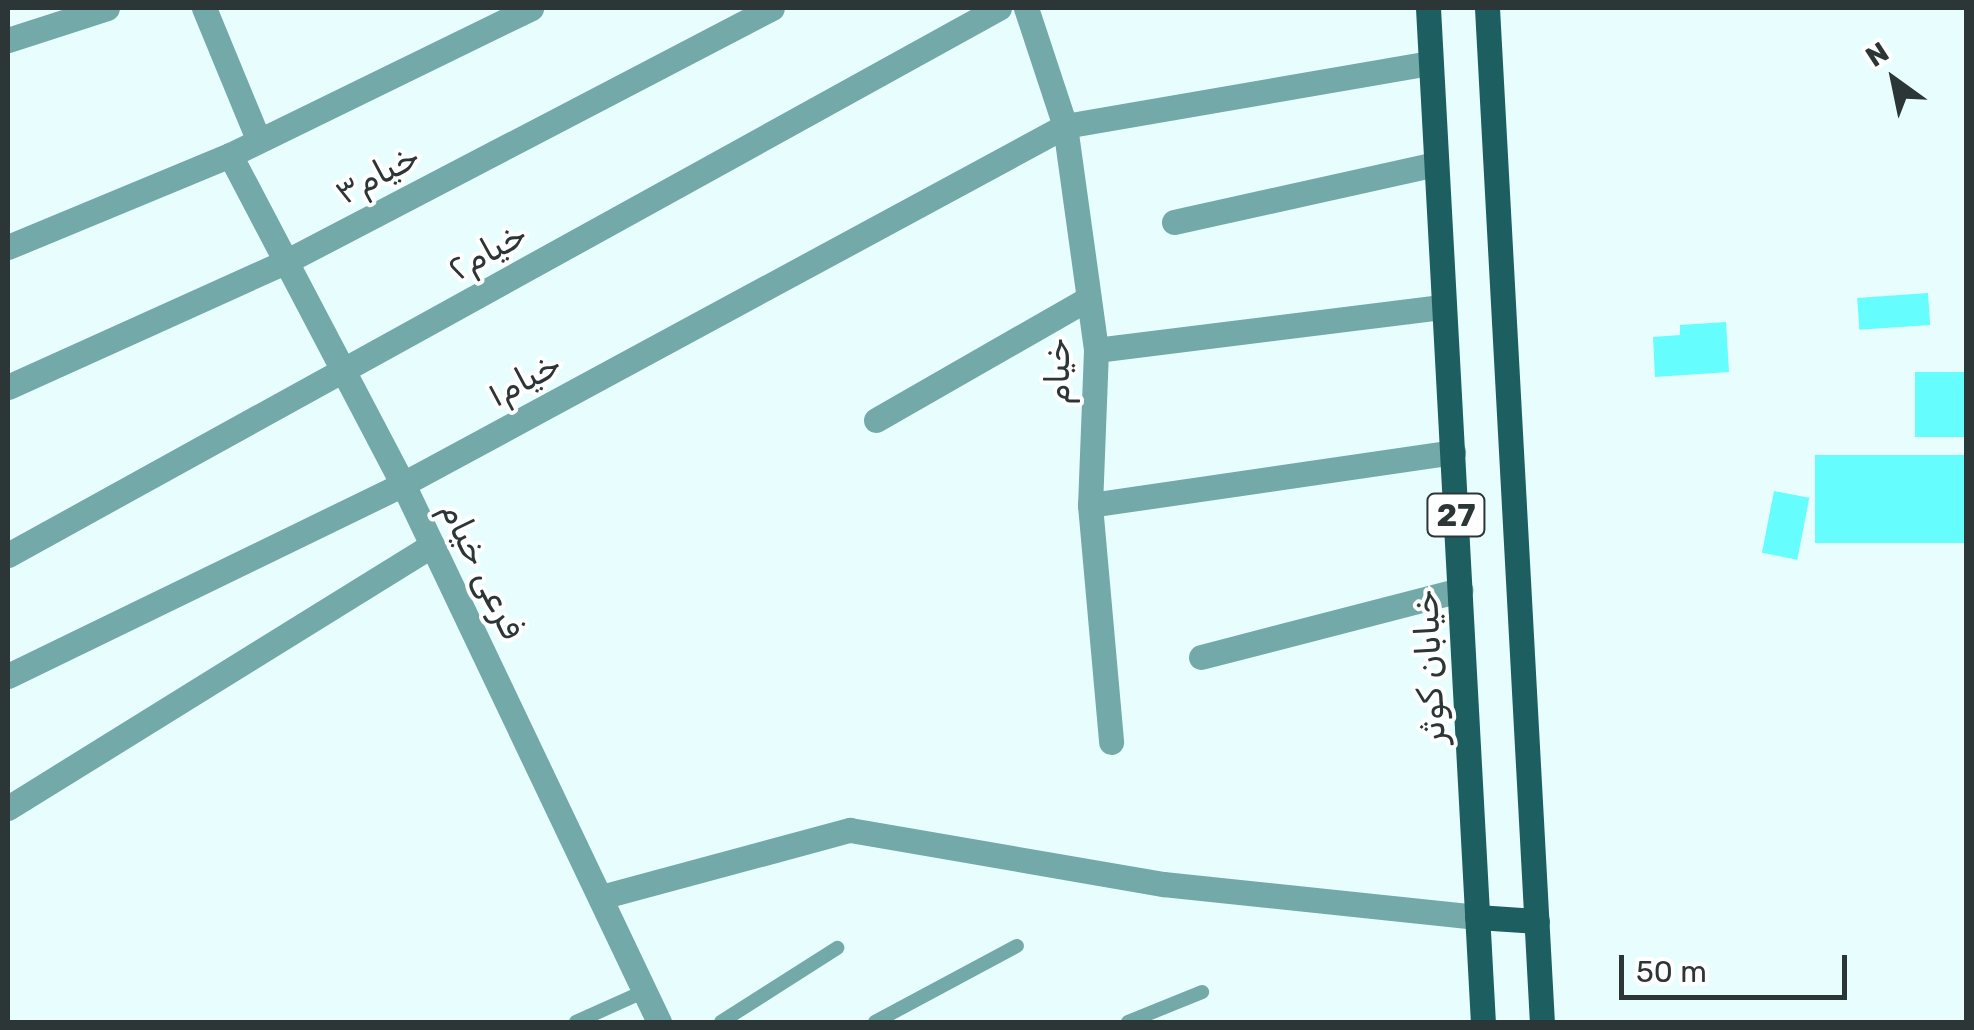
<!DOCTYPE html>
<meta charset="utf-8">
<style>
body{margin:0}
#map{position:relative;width:1974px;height:1030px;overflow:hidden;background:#e8fefe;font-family:Rubik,"Noto Sans Arabic",sans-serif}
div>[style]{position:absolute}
.building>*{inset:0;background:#66fdfe;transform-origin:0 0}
.lane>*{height:14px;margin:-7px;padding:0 7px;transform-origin:7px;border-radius:7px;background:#73a9a9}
.street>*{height:25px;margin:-12.5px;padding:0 12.5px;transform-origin:12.5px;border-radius:12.5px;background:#73a9a9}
.primary>*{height:25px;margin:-12.5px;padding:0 12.5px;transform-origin:12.5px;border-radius:12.5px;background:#1d5f60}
span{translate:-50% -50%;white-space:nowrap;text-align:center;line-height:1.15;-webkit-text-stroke:8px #fff;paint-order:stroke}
.shield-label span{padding:2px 8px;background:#fff;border:2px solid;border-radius:8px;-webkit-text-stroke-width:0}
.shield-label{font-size:32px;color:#2c3636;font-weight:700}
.street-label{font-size:35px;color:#2c3636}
.frame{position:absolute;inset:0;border:10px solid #2c3636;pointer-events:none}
.north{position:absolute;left:1844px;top:30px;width:100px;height:100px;-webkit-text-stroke:8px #fff;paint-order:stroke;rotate:327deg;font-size:28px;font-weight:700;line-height:40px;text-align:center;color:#2c3636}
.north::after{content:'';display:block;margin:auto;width:35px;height:45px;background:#2c3636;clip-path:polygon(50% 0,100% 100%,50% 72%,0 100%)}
.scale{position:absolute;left:1619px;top:955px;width:228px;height:45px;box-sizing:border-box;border:5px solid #2c3636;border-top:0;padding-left:12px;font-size:30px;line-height:35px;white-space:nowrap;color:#2c3636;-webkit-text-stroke:8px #fff;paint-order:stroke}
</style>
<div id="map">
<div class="building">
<i style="left:1928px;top:293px;width:32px;height:71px;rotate:86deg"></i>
<i style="clip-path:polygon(1726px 322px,1729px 372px,1655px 377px,1653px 337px,1680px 335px,1680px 325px)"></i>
<i style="left:1966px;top:372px;width:65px;height:51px;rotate:90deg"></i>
<i style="left:1966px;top:455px;width:88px;height:151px;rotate:90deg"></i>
<i style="left:1774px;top:491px;width:36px;height:63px;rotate:11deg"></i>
</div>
<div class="lane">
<i style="left:576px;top:1022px;width:76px;rotate:-24.2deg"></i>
<i style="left:721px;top:1022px;width:138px;rotate:-32.5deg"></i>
<i style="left:875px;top:1022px;width:161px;rotate:-28.2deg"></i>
<i style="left:1128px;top:1022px;width:80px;rotate:-22.1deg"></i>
</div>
<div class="street">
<i style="left:204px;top:8px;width:142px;rotate:67.6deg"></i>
<i style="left:1026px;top:8px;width:124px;rotate:71.7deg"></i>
<i style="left:1065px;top:126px;width:226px;rotate:82.1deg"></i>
<i style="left:1096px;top:350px;width:155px;rotate:92.2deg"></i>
<i style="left:1090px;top:505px;width:238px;rotate:84.9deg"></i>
<i style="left:8px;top:40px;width:104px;rotate:-17.9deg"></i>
<i style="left:230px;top:155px;width:372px;rotate:62.3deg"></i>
<i style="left:403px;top:484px;width:596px;rotate:64.55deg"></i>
<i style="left:1174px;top:222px;width:268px;rotate:-12.5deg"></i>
<i style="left:8px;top:247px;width:240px;rotate:-22.5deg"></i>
<i style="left:230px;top:155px;width:335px;rotate:-26deg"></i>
<i style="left:1096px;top:350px;width:350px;rotate:-7.1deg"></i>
<i style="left:8px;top:387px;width:304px;rotate:-24.3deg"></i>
<i style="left:285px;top:262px;width:549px;rotate:-27.54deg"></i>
<i style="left:876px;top:420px;width:245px;rotate:-29.8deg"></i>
<i style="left:1090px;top:505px;width:367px;rotate:-8.3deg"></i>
<i style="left:8px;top:555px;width:1132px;rotate:-28.9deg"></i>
<i style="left:1201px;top:657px;width:268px;rotate:-14.5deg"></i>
<i style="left:8px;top:676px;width:439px;rotate:-25.9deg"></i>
<i style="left:403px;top:484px;width:753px;rotate:-28.4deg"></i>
<i style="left:1065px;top:126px;width:370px;rotate:-9.8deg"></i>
<i style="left:8px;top:808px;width:499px;rotate:-31.8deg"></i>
<i style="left:601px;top:897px;width:258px;rotate:-15.1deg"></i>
<i style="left:850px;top:830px;width:318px;rotate:9.8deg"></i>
<i style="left:1163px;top:884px;width:316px;rotate:6deg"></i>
</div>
<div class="primary">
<i style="left:1428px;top:8px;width:1015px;rotate:86.9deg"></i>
<i style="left:1487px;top:8px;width:1015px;rotate:86.9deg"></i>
<i style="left:1477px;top:917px;width:60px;rotate:3.8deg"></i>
</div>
<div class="shield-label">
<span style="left:1456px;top:515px">27</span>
</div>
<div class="street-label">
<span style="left:377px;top:174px;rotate:-28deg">خیام۳</span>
<span style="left:487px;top:251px;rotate:-29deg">خیام۲</span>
<span style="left:1057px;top:371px;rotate:-90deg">خیام</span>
<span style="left:524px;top:379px;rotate:-28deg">خیام۱</span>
<span style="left:483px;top:570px;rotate:64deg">فرعی خیام</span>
<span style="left:1429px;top:667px;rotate:-93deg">خیابان کوثر</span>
</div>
<div class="frame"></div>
<div class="north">N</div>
<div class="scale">50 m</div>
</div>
